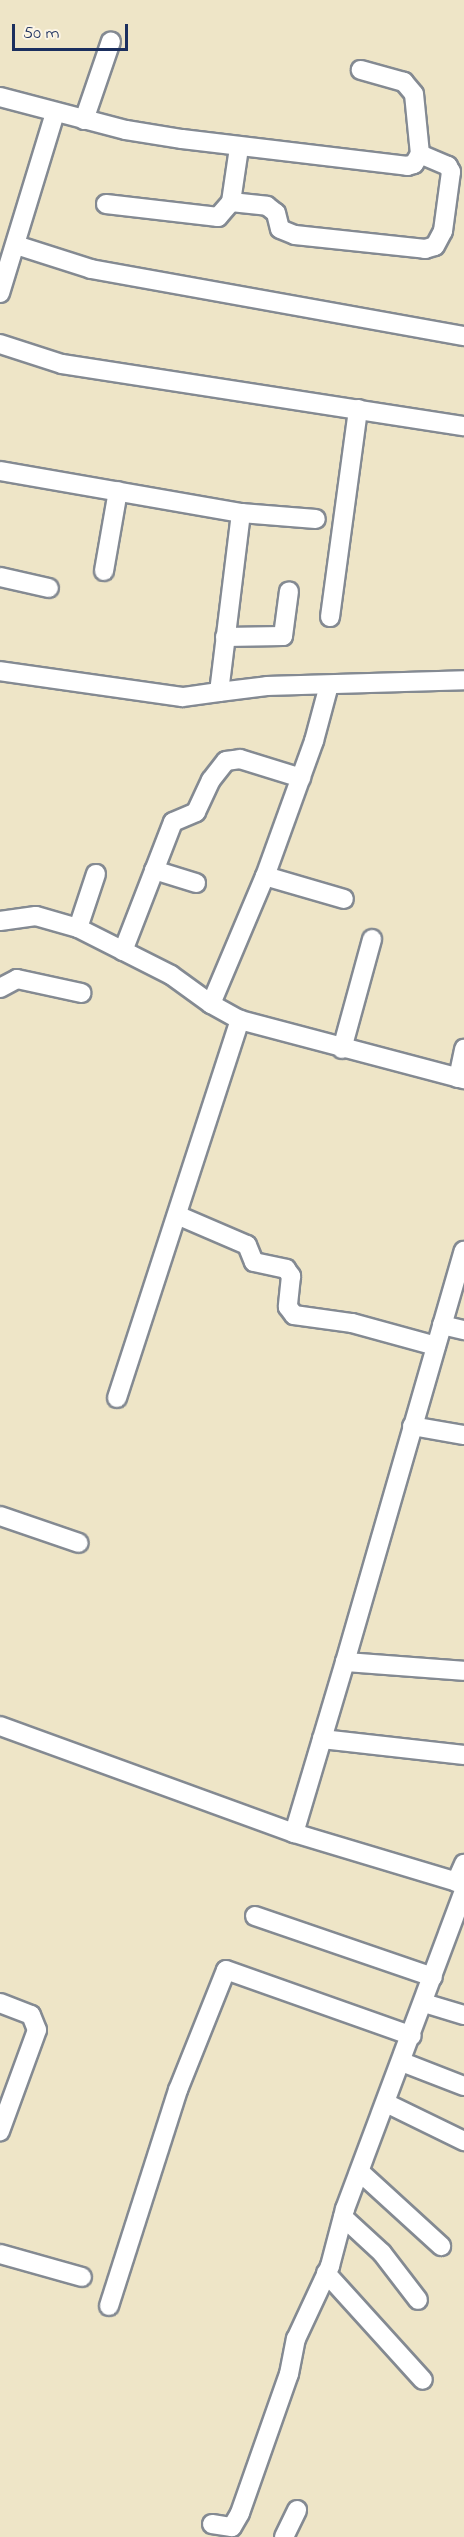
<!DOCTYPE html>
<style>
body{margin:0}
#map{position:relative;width:464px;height:2537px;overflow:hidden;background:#eee5c7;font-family:"Indie Flower",sans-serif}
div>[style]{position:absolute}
.roads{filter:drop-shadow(2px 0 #848a92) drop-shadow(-2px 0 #848a92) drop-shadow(0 2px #848a92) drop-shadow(0 -2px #848a92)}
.minor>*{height:18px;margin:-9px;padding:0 9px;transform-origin:9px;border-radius:9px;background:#fff}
span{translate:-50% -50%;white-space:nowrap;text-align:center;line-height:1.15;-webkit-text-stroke:4.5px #fcf5e5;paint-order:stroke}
.scale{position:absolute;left:12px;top:24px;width:116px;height:27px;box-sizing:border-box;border:3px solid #1b2f5e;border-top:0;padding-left:8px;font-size:18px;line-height:21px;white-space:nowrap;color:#1b2f5e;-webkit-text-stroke:4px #fcf5e5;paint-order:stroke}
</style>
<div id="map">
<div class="roads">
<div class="minor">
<i style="left:0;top:97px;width:130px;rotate:14.7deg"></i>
<i style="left:126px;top:130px;width:57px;rotate:9.1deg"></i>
<i style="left:182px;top:139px;width:227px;rotate:6.8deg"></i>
<i style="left:407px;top:166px;width:7px;rotate:-16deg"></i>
<i style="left:414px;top:164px;width:12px;rotate:-59deg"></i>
<i style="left:420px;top:154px;width:60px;rotate:-95.7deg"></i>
<i style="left:414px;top:94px;width:16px;rotate:-130deg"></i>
<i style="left:404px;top:82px;width:45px;rotate:-164.4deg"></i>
<i style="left:84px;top:120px;width:83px;rotate:-71.1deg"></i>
<i style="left:231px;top:202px;width:36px;rotate:6deg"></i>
<i style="left:267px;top:206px;width:11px;rotate:38deg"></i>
<i style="left:276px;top:213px;width:16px;rotate:76deg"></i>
<i style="left:280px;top:229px;width:16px;rotate:22deg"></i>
<i style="left:295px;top:235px;width:131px;rotate:6.1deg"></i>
<i style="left:425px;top:249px;width:10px;rotate:-17deg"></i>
<i style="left:435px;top:246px;width:17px;rotate:-62deg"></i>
<i style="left:443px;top:231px;width:60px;rotate:-82.3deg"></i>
<i style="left:451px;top:172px;width:7px;rotate:-117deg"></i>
<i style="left:448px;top:166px;width:30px;rotate:-157deg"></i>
<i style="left:106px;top:204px;width:113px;rotate:6.6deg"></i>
<i style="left:218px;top:217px;width:20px;rotate:-49deg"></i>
<i style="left:231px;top:202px;width:55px;rotate:-81.6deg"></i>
<i style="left:16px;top:245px;width:79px;rotate:17.7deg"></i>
<i style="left:91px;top:269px;width:379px;rotate:10.2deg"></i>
<i style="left:0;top:293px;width:188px;rotate:-73deg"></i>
<i style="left:0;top:344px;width:65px;rotate:17.9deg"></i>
<i style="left:62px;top:364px;width:407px;rotate:8.8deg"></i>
<i style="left:0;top:471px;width:245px;rotate:9.9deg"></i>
<i style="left:241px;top:513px;width:180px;rotate:97deg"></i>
<i style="left:219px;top:692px;width:37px;rotate:172deg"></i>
<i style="left:182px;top:697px;width:184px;rotate:-171.9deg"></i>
<i style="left:241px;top:513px;width:75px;rotate:4.6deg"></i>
<i style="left:104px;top:571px;width:81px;rotate:-80.1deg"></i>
<i style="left:0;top:577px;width:50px;rotate:12.7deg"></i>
<i style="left:330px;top:617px;width:210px;rotate:-82.3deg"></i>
<i style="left:225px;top:637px;width:58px;rotate:-1deg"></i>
<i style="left:283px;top:636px;width:45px;rotate:-82.4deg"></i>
<i style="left:329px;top:685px;width:58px;rotate:105deg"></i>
<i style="left:314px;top:741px;width:144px;rotate:109.9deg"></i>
<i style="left:265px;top:876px;width:139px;rotate:112.9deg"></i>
<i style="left:211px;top:1004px;width:33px;rotate:29deg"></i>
<i style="left:240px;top:1020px;width:232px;rotate:14.8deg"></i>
<i style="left:219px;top:692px;width:48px;rotate:-7.1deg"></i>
<i style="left:267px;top:686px;width:197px;rotate:-1.7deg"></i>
<i style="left:154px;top:870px;width:44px;rotate:17.2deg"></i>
<i style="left:265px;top:876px;width:82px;rotate:16.2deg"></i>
<i style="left:0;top:921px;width:36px;rotate:-8deg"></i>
<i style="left:36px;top:916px;width:44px;rotate:15.9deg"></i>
<i style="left:78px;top:928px;width:104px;rotate:26.8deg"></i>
<i style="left:171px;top:975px;width:49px;rotate:35.9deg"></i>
<i style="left:78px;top:928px;width:57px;rotate:-71.6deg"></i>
<i style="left:123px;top:951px;width:138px;rotate:-68.8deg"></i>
<i style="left:173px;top:822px;width:25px;rotate:-23deg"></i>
<i style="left:196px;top:812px;width:35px;rotate:-65deg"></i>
<i style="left:211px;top:780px;width:24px;rotate:-52deg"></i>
<i style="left:226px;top:761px;width:14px;rotate:-8deg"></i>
<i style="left:240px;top:759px;width:64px;rotate:17.3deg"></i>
<i style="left:0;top:988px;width:19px;rotate:-28deg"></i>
<i style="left:17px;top:979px;width:66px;rotate:12.2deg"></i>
<i style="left:342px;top:1049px;width:114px;rotate:-74.7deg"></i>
<i style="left:458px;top:1078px;width:30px;rotate:-78deg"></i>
<i style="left:177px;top:1215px;width:76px;rotate:23.2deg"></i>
<i style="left:247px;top:1245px;width:18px;rotate:68deg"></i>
<i style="left:254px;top:1262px;width:33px;rotate:12deg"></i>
<i style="left:286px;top:1269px;width:9px;rotate:54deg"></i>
<i style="left:291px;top:1276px;width:31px;rotate:96deg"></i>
<i style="left:288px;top:1307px;width:10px;rotate:53deg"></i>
<i style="left:294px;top:1315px;width:59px;rotate:7.9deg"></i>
<i style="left:352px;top:1323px;width:87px;rotate:15.3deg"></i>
<i style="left:442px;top:1325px;width:23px;rotate:13deg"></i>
<i style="left:117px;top:1398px;width:398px;rotate:-72deg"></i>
<i style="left:412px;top:1426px;width:53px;rotate:9.8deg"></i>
<i style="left:0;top:1516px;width:83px;rotate:18.9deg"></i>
<i style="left:345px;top:1662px;width:428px;rotate:-73.9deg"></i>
<i style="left:0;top:1726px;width:313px;rotate:20deg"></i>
<i style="left:294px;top:1833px;width:177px;rotate:16.7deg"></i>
<i style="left:322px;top:1739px;width:143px;rotate:6.4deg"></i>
<i style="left:294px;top:1833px;width:178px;rotate:-73.4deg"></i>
<i style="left:345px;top:1662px;width:119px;rotate:4.3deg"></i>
<i style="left:456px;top:1882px;width:20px;rotate:-66deg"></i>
<i style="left:255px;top:1916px;width:188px;rotate:18.9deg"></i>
<i style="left:0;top:2003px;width:33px;rotate:21deg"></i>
<i style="left:31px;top:2015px;width:16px;rotate:68deg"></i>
<i style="left:37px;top:2030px;width:108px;rotate:110.1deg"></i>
<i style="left:424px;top:2003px;width:42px;rotate:16.7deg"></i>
<i style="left:402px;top:2062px;width:66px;rotate:21.2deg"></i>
<i style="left:386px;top:2103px;width:87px;rotate:26deg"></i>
<i style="left:360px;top:2172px;width:110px;rotate:42.4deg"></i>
<i style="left:343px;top:2217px;width:53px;rotate:42.7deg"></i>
<i style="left:382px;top:2253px;width:59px;rotate:52.5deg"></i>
<i style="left:0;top:2254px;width:85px;rotate:15.7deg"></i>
<i style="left:326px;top:2273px;width:144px;rotate:47.8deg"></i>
<i style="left:109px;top:2306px;width:227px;rotate:-72.3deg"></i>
<i style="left:178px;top:2090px;width:129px;rotate:-68.2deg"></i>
<i style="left:226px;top:1970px;width:197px;rotate:19.5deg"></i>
<i style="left:212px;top:2524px;width:20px;rotate:9deg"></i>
<i style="left:232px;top:2527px;width:16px;rotate:-60deg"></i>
<i style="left:240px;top:2513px;width:147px;rotate:-70.6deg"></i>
<i style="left:289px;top:2374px;width:36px;rotate:-79deg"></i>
<i style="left:296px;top:2339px;width:81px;rotate:-65deg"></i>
<i style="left:330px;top:2266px;width:59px;rotate:-75.3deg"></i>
<i style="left:345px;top:2209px;width:340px;rotate:-69.5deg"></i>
<i style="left:284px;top:2537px;width:30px;rotate:-64deg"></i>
</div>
</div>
<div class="scale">50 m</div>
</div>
